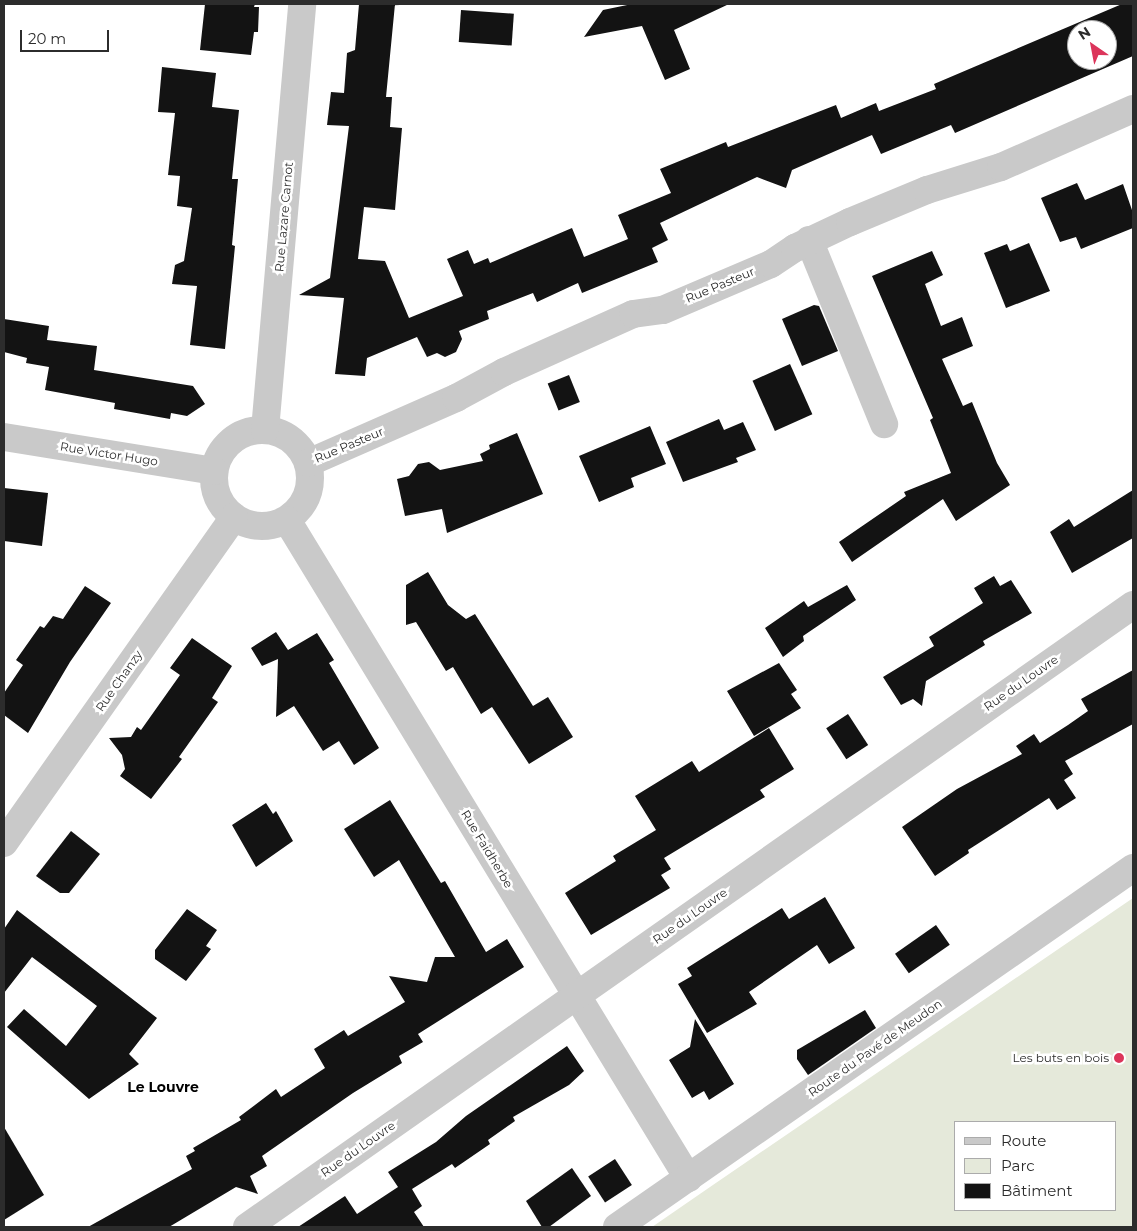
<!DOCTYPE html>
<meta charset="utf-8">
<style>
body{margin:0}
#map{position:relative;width:1137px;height:1231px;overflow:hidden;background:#fff;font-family:Montserrat,sans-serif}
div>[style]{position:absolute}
.green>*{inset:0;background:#e5e9da}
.building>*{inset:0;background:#131313;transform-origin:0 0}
.minor>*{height:28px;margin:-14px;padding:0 14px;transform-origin:14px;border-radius:14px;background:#c9c9c9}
.minor>.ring{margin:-14px;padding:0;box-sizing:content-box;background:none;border:28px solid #c9c9c9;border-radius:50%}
.dots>*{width:14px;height:14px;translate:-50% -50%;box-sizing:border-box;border:2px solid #fff;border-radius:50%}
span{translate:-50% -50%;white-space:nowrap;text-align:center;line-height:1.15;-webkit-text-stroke:5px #fff;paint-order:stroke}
.street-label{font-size:12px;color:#2c2c2c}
.poi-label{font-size:12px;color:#2c2c2c}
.right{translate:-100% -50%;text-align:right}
.neighbourhood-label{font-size:14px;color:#000;font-weight:700}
.frame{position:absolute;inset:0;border:5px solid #2c2c2c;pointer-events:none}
.legend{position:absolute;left:954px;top:1121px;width:162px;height:90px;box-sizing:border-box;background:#fff;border:1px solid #ababab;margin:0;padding:6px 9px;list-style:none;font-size:15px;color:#2c2c2c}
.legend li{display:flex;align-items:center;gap:10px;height:25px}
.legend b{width:25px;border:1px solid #ababab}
.north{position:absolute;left:1067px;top:20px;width:50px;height:50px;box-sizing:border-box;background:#fff;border:1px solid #ababab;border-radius:50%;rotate:327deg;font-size:14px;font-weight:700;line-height:20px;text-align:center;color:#2c2c2c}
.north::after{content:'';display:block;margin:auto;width:18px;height:22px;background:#dc355b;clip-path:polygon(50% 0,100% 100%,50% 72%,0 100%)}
.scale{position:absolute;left:20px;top:30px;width:89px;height:22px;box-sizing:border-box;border:2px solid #2c2c2c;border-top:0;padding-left:6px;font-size:15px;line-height:18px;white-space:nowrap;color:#2c2c2c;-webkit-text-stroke:4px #fff;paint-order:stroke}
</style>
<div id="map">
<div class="green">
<i style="clip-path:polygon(evenodd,1133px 898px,1133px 1227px,652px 1227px,710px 1187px,1133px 898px,956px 1122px,1116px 1122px,1116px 1210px,956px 1210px,956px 1122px)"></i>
</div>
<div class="building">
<i style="clip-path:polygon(205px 4px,255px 4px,254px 7px,259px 7px,258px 32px,254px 32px,251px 55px,200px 50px)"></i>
<i style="clip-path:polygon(evenodd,359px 4px,395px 4px,386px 97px,392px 97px,390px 127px,402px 128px,395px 210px,364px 207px,358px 259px,385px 261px,409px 318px,463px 296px,447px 259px,468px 250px,474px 264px,488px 258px,490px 263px,572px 228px,584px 257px,628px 239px,618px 215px,671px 193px,660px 169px,726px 142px,728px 147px,836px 105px,841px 118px,876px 103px,879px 111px,936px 89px,934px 84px,1122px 4px,1133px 4px,1133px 56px,955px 133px,951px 125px,881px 154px,872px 135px,792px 170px,786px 188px,757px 177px,660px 223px,668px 240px,652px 248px,658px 262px,582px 293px,578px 283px,537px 302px,533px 293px,487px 311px,489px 319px,459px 331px,462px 339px,456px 352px,445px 357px,437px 353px,427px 357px,417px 337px,367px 358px,365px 376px,335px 374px,344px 298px,299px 295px,330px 278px,349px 126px,327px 125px,331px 92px,344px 93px,347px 53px,355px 50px,359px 4px,1077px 30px,1107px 30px,1107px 60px,1077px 60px,1077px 30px)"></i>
<i style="clip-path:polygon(632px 4px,729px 4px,674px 30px,690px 69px,665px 80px,642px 26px,584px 37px,603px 10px)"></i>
<i style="left:461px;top:10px;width:53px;height:32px;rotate:4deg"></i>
<i style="clip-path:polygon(162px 67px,216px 73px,212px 107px,239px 110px,232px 179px,238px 179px,232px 245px,235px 246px,225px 349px,190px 345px,197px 286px,172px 284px,175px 265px,184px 261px,192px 208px,177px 206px,180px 176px,168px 175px,175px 113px,158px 112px)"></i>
<i style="clip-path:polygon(1077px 183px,1085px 200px,1123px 184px,1133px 213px,1133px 228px,1081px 249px,1076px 237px,1060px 242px,1041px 198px)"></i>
<i style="clip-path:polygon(1029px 243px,1050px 291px,1006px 308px,984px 253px,1007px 244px,1010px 251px)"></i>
<i style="clip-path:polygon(932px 251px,943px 275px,925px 284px,941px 326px,962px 317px,973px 346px,942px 359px,963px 406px,972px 402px,997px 463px,1010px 485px,956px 521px,943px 499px,852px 562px,839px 542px,906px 496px,904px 492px,951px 473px,930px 420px,933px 418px,872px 276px)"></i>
<i style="clip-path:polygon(814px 305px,819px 306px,838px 351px,802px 366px,782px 319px)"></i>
<i style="clip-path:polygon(4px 319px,49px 326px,47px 340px,97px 346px,94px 370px,193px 386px,205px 404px,187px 416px,171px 413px,170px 419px,114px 409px,115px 403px,45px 390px,49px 367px,26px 363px,27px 358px,4px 352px)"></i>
<i style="left:790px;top:364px;width:55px;height:41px;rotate:66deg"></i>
<i style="left:569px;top:375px;width:29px;height:23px;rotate:68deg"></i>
<i style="clip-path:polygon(719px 419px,724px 430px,743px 422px,756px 450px,736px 458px,738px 462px,683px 482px,666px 442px)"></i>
<i style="clip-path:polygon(650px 426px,666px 464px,631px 478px,634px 487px,599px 502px,579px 456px)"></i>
<i style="clip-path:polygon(517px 433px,543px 494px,447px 533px,442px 509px,405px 516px,397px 479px,409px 476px,418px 464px,429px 462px,440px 470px,483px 461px,480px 454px,490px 449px,489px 445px)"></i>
<i style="clip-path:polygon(4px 488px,48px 493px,42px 546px,4px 541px)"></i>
<i style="clip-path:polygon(1133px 490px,1133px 538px,1072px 573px,1050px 532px,1069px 519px,1074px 527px)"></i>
<i style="clip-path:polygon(428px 572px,448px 605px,466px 619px,475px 614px,533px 706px,548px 697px,573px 737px,529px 764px,492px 707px,481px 714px,453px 667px,446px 671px,416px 622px,406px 625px,406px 585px)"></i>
<i style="clip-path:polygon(994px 576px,1000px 586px,1011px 580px,1032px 613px,983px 641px,985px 645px,926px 681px,922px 706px,913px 699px,901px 705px,883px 677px,934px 646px,929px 637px,983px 603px,974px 588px)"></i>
<i style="clip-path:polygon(847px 585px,856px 600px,803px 636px,804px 641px,783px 657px,765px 628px,804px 601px,808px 607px)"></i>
<i style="clip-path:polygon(85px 586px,111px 603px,70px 662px,28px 733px,4px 715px,4px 693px,23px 665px,16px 660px,40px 626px,44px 628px,53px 616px,63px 619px)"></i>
<i style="clip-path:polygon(276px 632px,288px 650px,317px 633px,334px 660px,329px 663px,379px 748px,354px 765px,339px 741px,323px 751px,294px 706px,276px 717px,278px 659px,262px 666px,251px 648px)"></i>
<i style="clip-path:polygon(192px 638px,232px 666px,212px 698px,218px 702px,179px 757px,182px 759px,151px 799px,120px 776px,125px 769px,122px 755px,109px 738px,131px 737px,137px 727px,141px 730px,180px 675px,170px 668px)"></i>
<i style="clip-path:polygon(779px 663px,797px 690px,791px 694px,801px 708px,754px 736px,727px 691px)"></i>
<i style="clip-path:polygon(1133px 670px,1133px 724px,1065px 761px,1073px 774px,1064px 780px,1076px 798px,1057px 810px,1049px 798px,968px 850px,969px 853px,935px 876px,902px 827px,957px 789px,1022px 754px,1016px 746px,1034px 734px,1040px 743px,1068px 725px,1088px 711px,1081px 699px)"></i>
<i style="left:848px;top:714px;width:37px;height:26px;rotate:57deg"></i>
<i style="clip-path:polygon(769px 728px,794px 769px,760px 790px,765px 797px,664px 858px,671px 869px,661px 875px,670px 888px,591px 935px,565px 893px,616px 861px,613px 856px,656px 830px,635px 796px,692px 761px,699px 772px)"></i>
<i style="clip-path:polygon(390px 800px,441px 883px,445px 881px,486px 952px,507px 939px,524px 967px,418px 1034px,423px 1042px,399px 1056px,402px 1063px,353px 1093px,262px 1156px,267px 1166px,250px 1176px,258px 1194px,236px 1187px,169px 1227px,88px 1227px,192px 1169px,186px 1156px,195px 1151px,193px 1148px,241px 1120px,239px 1117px,276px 1089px,281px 1097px,325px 1068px,314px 1049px,344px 1030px,348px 1036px,405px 1002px,389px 976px,427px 982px,435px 957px,455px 957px,399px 860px,374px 877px,344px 829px)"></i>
<i style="clip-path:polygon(266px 803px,273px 814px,276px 811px,293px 841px,256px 867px,232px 825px)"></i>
<i style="clip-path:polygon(71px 831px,100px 854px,69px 893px,60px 893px,36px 876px)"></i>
<i style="clip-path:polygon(825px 897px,855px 948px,829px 964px,817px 945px,749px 992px,757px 1004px,707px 1033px,678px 984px,692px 976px,687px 968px,782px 908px,789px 919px)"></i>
<i style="clip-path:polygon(187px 909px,217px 930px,206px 946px,211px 949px,186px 981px,155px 959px,155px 950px)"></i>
<i style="clip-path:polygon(17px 910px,157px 1018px,129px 1054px,139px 1064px,89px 1099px,7px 1027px,24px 1009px,66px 1046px,97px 1006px,32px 957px,4px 993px,4px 929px)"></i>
<i style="left:936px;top:925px;width:24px;height:50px;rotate:55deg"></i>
<i style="clip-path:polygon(865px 1010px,876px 1028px,808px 1075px,797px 1059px,797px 1050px)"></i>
<i style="clip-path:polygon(695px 1019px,734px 1084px,709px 1100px,704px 1091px,692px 1098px,669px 1060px,690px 1047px)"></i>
<i style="clip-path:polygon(567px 1046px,584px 1071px,569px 1085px,513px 1117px,515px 1121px,488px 1140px,490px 1144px,455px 1168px,452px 1164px,412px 1189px,422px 1206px,414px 1212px,424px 1227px,298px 1227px,345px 1196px,357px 1214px,398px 1187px,388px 1172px,436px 1142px,466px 1116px)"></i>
<i style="clip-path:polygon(4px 1127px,44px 1195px,4px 1220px)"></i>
<i style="left:615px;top:1159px;width:31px;height:32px;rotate:57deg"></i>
<i style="clip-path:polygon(572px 1168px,591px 1196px,549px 1227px,542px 1227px,526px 1201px)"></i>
</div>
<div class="minor">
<i style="left:809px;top:240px;width:199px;rotate:67.8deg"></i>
<i class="ring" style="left:214px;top:430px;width:68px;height:68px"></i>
<i style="left:265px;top:430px;width:428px;rotate:-85deg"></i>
<i style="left:4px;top:437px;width:213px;rotate:9.2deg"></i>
<i style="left:308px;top:463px;width:162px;rotate:-23.7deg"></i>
<i style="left:456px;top:398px;width:55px;rotate:-28.4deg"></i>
<i style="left:504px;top:372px;width:141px;rotate:-24.2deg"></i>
<i style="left:633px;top:314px;width:30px;rotate:-8deg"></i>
<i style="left:663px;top:310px;width:117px;rotate:-23.1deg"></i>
<i style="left:771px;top:264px;width:29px;rotate:-34deg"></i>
<i style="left:795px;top:248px;width:61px;rotate:-25.3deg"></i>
<i style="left:850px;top:222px;width:83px;rotate:-22.6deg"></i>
<i style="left:927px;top:190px;width:77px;rotate:-17.3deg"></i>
<i style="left:1001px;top:167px;width:144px;rotate:-23.7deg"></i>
<i style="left:287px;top:520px;width:771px;rotate:58.64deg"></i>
<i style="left:4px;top:843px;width:399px;rotate:-54.8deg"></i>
<i style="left:247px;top:1227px;width:1083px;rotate:-35.07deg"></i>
<i style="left:617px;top:1227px;width:629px;rotate:-34.83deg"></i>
</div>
<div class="dots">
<i style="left:1119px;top:1058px;background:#dc355b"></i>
</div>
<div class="street-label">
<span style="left:284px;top:217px;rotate:-85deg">Rue Lazare Carnot</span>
<span style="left:720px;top:285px;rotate:-23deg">Rue Pasteur</span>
<span style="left:349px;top:445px;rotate:-23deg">Rue Pasteur</span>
<span style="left:109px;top:454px;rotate:9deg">Rue Victor Hugo</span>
<span style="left:119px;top:681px;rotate:-55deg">Rue Chanzy</span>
<span style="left:1021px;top:683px;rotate:-35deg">Rue du Louvre</span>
<span style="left:487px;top:849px;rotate:59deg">Rue Faidherbe</span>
<span style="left:690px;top:916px;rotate:-35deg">Rue du Louvre</span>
<span style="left:875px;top:1048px;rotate:-35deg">Route du Pavé de Meudon</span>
<span style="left:358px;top:1149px;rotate:-35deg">Rue du Louvre</span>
</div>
<div class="poi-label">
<span class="right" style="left:1109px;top:1058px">Les buts en bois</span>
</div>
<div class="neighbourhood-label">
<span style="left:163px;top:1087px">Le Louvre</span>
</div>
<div class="frame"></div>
<ul class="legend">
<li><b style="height:6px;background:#c9c9c9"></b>Route</li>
<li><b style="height:14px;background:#e5e9da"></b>Parc</li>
<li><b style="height:14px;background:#131313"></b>Bâtiment</li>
</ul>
<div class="north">N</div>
<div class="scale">20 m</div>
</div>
